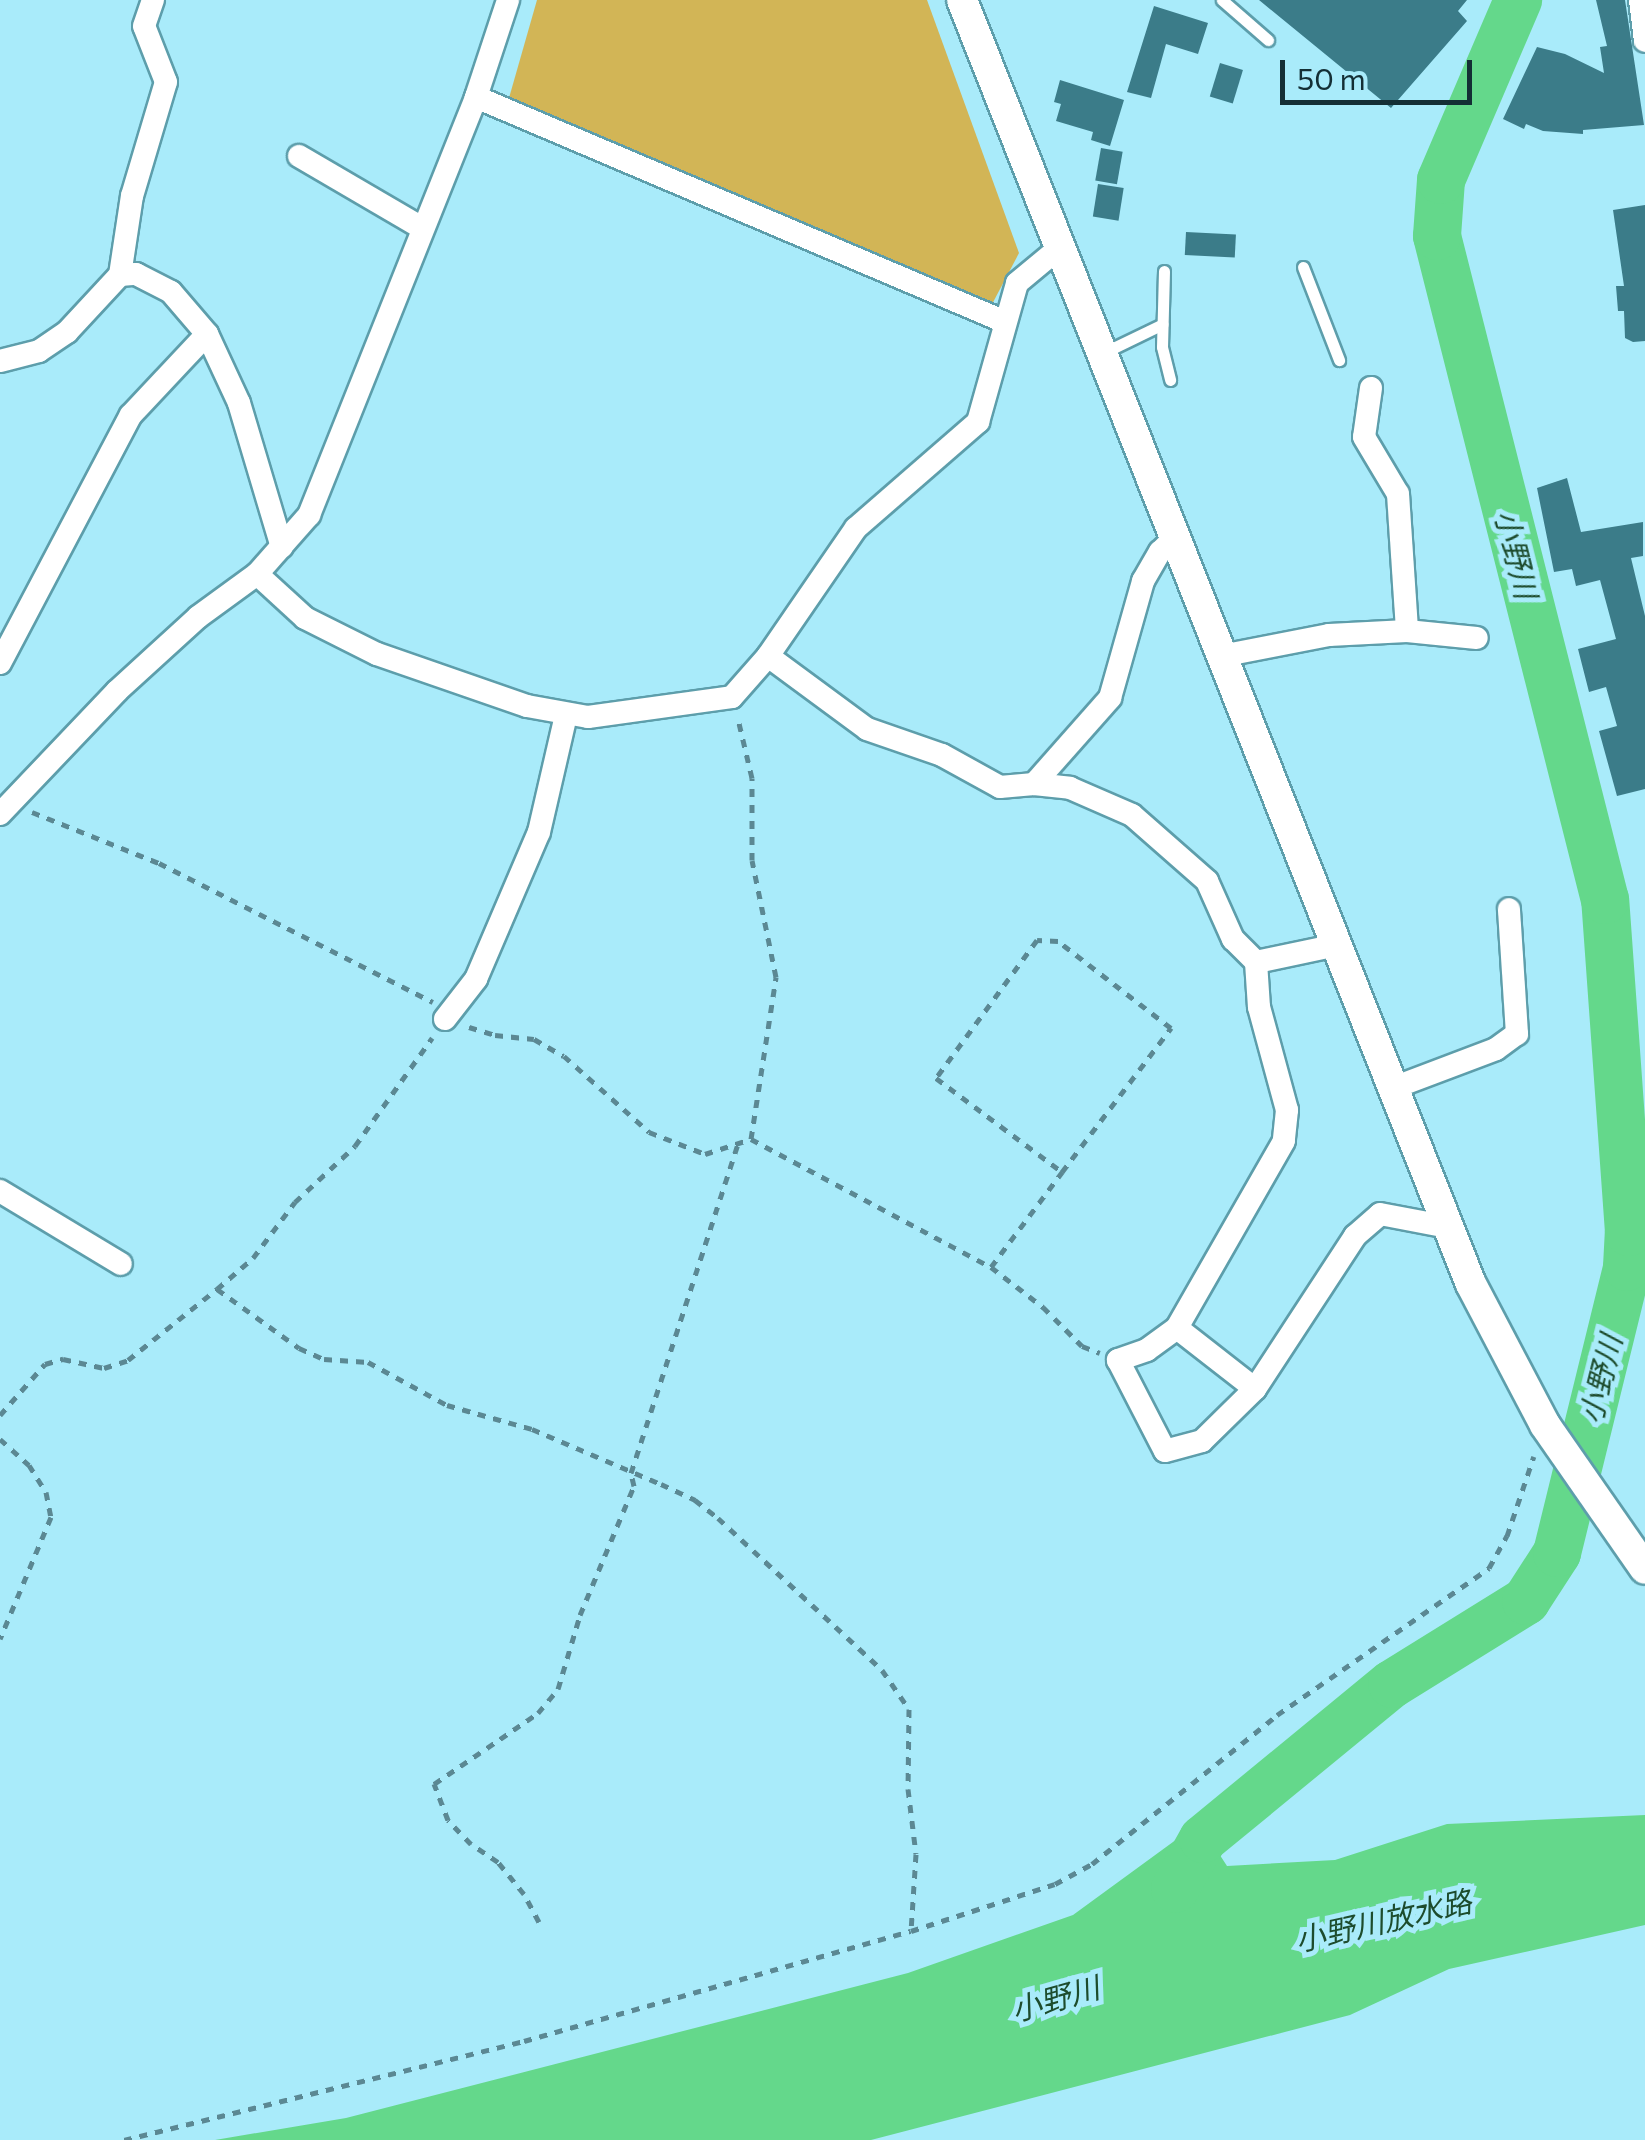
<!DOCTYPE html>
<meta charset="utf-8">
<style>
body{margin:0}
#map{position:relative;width:1645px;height:2140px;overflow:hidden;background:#a9ebfa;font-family:Commissioner,"Noto Sans JP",sans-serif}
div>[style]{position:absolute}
.green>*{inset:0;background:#d2b556}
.water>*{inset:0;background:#64d88b}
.river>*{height:48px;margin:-24px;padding:0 24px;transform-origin:24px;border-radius:24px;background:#64d88b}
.building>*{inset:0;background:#3b7c89;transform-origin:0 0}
.path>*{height:5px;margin-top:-2.5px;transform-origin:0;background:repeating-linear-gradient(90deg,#5b8893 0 8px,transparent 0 16px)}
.roads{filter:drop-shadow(2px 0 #5d9eab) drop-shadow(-2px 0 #5d9eab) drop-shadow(0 2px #5d9eab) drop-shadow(0 -2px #5d9eab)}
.service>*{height:11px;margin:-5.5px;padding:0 5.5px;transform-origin:5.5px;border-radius:5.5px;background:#fff}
.minor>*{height:22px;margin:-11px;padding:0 11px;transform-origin:11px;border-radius:11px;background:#fff}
.tertiary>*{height:30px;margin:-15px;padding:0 15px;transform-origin:15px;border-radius:15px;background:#fff}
span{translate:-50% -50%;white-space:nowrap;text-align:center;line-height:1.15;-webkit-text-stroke:10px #a9ebfa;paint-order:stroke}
.water-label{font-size:30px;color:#1d4c2d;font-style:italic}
.scale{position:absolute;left:1280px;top:60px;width:192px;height:45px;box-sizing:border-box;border:5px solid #142f35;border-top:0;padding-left:12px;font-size:30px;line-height:35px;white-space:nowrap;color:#142f35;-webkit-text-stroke:8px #a9ebfa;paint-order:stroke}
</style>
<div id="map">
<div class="green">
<i style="clip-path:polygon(537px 0,927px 0,1019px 253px,990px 308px,507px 105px)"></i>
</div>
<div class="water">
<i style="clip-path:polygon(1645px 1815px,1645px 1925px,1449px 1969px,1350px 2015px,871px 2140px,215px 2140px,346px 2118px,908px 1973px,1073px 1915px,1199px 1823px,1227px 1866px,1335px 1860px,1447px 1824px)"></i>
</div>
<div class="river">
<i style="left:1175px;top:1889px;width:57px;rotate:-60.8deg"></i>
<i style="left:1203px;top:1839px;width:244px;rotate:-39.4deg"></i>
<i style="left:1392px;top:1684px;width:158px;rotate:-31.8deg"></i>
<i style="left:1526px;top:1601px;width:57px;rotate:-57.1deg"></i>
<i style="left:1557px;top:1553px;width:294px;rotate:-76.2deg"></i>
<i style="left:1627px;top:1267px;width:35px;rotate:-87deg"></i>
<i style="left:1629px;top:1232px;width:333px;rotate:-94.1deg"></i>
<i style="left:1605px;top:900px;width:685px;rotate:-104.2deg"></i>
<i style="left:1437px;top:236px;width:56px;rotate:-85.9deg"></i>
<i style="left:1441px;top:180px;width:196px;rotate:-66.8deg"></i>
</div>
<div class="building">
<i style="clip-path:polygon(1259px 0,1467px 0,1458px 11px,1467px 21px,1391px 108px)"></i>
<i style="clip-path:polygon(1596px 0,1625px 0,1644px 125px,1583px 130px,1583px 134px,1543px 131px,1526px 124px,1524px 129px,1503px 119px,1537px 47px,1565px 54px,1604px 73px,1600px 47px,1607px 46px)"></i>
<i style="clip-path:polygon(1154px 6px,1208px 23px,1198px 54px,1166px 44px,1151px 98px,1127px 92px)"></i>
<i style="left:1220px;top:63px;width:24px;height:35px;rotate:17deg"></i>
<i style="clip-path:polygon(1060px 80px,1124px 100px,1110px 146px,1091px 140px,1093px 132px,1056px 121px,1061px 104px,1054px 102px)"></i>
<i style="left:1101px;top:148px;width:22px;height:33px;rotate:10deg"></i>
<i style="left:1098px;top:184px;width:26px;height:33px;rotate:9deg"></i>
<i style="clip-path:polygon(1645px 205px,1645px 341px,1633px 342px,1625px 338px,1624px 311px,1618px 311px,1616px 286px,1624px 286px,1613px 210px)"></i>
<i style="left:1186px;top:232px;width:50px;height:23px;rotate:3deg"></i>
<i style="clip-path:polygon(1567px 478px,1581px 532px,1643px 522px,1643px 556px,1631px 558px,1645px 616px,1645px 789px,1617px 796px,1599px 731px,1617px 726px,1606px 687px,1589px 692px,1578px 649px,1616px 639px,1600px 580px,1576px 586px,1572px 569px,1554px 572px,1537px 488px)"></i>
</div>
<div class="path">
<i style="left:32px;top:812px;width:137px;rotate:21.9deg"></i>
<i style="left:159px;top:863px;width:307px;rotate:26.9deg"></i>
<i style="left:469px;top:1027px;width:27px;rotate:17deg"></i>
<i style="left:495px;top:1035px;width:39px;rotate:6deg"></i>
<i style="left:534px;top:1039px;width:34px;rotate:30deg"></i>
<i style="left:564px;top:1056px;width:114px;rotate:41.8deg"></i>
<i style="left:649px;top:1132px;width:60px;rotate:21.4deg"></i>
<i style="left:705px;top:1154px;width:48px;rotate:-18.1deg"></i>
<i style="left:751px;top:1139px;width:164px;rotate:-81.2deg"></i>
<i style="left:776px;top:977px;width:119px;rotate:-101.6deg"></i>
<i style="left:752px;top:860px;width:82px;rotate:-90deg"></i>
<i style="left:752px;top:778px;width:61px;rotate:-103.3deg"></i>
<i style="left:751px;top:1139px;width:272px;rotate:28.1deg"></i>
<i style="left:991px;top:1267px;width:66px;rotate:37.6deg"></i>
<i style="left:1043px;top:1307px;width:55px;rotate:45deg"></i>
<i style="left:1082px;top:1346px;width:19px;rotate:21deg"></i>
<i style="left:991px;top:1267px;width:119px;rotate:-53.2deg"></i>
<i style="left:1062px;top:1172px;width:181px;rotate:-52.9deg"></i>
<i style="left:1171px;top:1028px;width:143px;rotate:-142.4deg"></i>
<i style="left:1058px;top:941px;width:21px;rotate:-177deg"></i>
<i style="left:1037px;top:940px;width:171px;rotate:126.2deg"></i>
<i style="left:936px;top:1078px;width:157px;rotate:36.7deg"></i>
<i style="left:217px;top:1289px;width:101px;rotate:35.7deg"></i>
<i style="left:299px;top:1348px;width:27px;rotate:24deg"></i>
<i style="left:324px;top:1359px;width:44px;rotate:3.9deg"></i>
<i style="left:368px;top:1362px;width:90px;rotate:28.6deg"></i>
<i style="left:447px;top:1405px;width:88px;rotate:15.8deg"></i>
<i style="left:532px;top:1429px;width:140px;rotate:23.1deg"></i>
<i style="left:661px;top:1484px;width:38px;rotate:25deg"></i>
<i style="left:695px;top:1500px;width:29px;rotate:38deg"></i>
<i style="left:718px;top:1518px;width:224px;rotate:42.8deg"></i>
<i style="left:882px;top:1670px;width:47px;rotate:55.3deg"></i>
<i style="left:909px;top:1709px;width:80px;rotate:90.7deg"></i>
<i style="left:908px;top:1789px;width:65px;rotate:83deg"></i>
<i style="left:916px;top:1854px;width:77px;rotate:93.7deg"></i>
<i style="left:0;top:1415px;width:68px;rotate:-48.6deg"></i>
<i style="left:45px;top:1364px;width:19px;rotate:-16deg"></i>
<i style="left:63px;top:1359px;width:42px;rotate:12.4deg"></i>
<i style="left:104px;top:1368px;width:25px;rotate:-18deg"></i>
<i style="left:128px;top:1360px;width:114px;rotate:-38.6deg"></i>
<i style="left:217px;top:1289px;width:48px;rotate:-40.7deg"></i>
<i style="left:253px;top:1258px;width:70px;rotate:-53.1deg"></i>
<i style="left:295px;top:1202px;width:82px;rotate:-43deg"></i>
<i style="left:355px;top:1146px;width:133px;rotate:-54.5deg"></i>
<i style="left:0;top:1439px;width:39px;rotate:42deg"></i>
<i style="left:29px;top:1465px;width:32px;rotate:58deg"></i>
<i style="left:46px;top:1492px;width:25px;rotate:79deg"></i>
<i style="left:51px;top:1517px;width:132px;rotate:112.7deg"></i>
<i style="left:539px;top:1922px;width:32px;rotate:-118deg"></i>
<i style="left:524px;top:1894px;width:41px;rotate:-129.1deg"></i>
<i style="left:498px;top:1862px;width:32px;rotate:-146deg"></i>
<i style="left:471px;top:1844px;width:33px;rotate:-134deg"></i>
<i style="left:448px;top:1820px;width:39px;rotate:-111deg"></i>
<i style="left:434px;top:1784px;width:126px;rotate:-34.3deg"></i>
<i style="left:538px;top:1713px;width:31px;rotate:-50deg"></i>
<i style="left:558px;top:1689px;width:77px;rotate:-73.4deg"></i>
<i style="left:580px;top:1615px;width:140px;rotate:-67.3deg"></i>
<i style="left:634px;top:1486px;width:13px;rotate:-103deg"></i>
<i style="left:631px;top:1473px;width:347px;rotate:-72deg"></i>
<i style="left:124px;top:2140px;width:412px;rotate:-13.9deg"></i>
<i style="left:524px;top:2041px;width:402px;rotate:-15.9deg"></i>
<i style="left:911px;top:1931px;width:151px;rotate:-18.1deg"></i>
<i style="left:1055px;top:1884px;width:42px;rotate:-28.4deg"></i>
<i style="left:1092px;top:1864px;width:238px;rotate:-38.8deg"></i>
<i style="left:1277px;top:1715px;width:258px;rotate:-34.7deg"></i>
<i style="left:1489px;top:1568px;width:37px;rotate:-61deg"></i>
<i style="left:1507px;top:1536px;width:84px;rotate:-71.4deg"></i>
</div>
<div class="roads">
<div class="service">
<i style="left:1222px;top:0;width:61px;rotate:41deg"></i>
<i style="left:1303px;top:267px;width:100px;rotate:68.8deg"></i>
<i style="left:1164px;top:271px;width:76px;rotate:91.5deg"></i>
<i style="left:1162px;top:347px;width:34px;rotate:76deg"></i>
<i style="left:1105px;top:352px;width:64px;rotate:-25.8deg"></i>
</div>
<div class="minor">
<i style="left:1640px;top:0;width:41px;rotate:83deg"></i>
<i style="left:476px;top:97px;width:573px;rotate:23.03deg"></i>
<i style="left:299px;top:156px;width:143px;rotate:30.3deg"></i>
<i style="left:120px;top:275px;width:16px;rotate:-4deg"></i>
<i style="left:136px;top:274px;width:39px;rotate:27deg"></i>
<i style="left:171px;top:292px;width:55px;rotate:49.4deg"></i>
<i style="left:207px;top:334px;width:76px;rotate:65.1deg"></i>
<i style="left:239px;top:403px;width:150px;rotate:73.4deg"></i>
<i style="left:0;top:361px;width:40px;rotate:-14.4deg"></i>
<i style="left:39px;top:351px;width:34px;rotate:-34deg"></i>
<i style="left:67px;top:332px;width:78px;rotate:-47.1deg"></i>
<i style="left:120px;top:275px;width:80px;rotate:-81.4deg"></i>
<i style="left:132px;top:196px;width:119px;rotate:-73.4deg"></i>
<i style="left:166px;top:82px;width:60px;rotate:-111.4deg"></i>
<i style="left:144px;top:26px;width:28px;rotate:-71deg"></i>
<i style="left:1371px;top:388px;width:49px;rotate:98.1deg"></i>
<i style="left:1364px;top:437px;width:66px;rotate:59.2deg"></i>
<i style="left:1398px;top:494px;width:137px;rotate:86.2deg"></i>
<i style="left:257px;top:574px;width:65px;rotate:42.5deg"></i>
<i style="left:305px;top:618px;width:80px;rotate:26.6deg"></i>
<i style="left:377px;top:654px;width:159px;rotate:19.1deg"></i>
<i style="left:527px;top:706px;width:62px;rotate:10.2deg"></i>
<i style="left:588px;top:717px;width:145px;rotate:-7.9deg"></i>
<i style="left:732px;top:697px;width:55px;rotate:-48.7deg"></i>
<i style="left:768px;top:656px;width:155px;rotate:-55.5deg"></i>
<i style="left:856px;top:528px;width:162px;rotate:-41deg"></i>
<i style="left:978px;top:422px;width:144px;rotate:-74.3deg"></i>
<i style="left:1017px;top:283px;width:53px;rotate:-39.7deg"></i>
<i style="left:768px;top:656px;width:123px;rotate:36.4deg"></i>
<i style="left:867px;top:729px;width:79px;rotate:19.1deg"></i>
<i style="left:942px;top:755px;width:66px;rotate:28.9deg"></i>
<i style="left:1000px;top:787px;width:34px;rotate:-5deg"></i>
<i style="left:1034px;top:784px;width:36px;rotate:6deg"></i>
<i style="left:1070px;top:788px;width:68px;rotate:23.5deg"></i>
<i style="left:1132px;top:815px;width:100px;rotate:41.3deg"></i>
<i style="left:1207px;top:881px;width:64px;rotate:65.9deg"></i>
<i style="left:1233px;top:939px;width:33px;rotate:45deg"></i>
<i style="left:1221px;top:656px;width:110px;rotate:-11deg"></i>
<i style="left:1329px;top:635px;width:78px;rotate:-2.9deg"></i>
<i style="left:1407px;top:631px;width:70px;rotate:5.7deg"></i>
<i style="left:0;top:663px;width:280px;rotate:-62.2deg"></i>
<i style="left:131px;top:415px;width:111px;rotate:-46.8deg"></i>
<i style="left:1034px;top:784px;width:115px;rotate:-48.5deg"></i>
<i style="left:1110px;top:698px;width:122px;rotate:-74.2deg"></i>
<i style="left:1143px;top:581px;width:34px;rotate:-60deg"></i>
<i style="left:1160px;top:552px;width:23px;rotate:-45deg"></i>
<i style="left:0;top:814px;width:170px;rotate:-46.4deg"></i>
<i style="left:117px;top:691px;width:110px;rotate:-42.4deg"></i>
<i style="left:198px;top:617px;width:73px;rotate:-36.1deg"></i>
<i style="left:257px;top:574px;width:79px;rotate:-48.6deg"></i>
<i style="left:309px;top:515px;width:450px;rotate:-68.2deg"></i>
<i style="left:476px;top:97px;width:102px;rotate:-71.7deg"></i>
<i style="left:1337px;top:945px;width:83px;rotate:168.1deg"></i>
<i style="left:1256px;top:962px;width:45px;rotate:86.2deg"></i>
<i style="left:1259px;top:1007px;width:107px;rotate:74.8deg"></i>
<i style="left:1287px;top:1110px;width:31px;rotate:96deg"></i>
<i style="left:1284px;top:1141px;width:215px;rotate:119.8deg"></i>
<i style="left:1177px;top:1328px;width:37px;rotate:144deg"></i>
<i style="left:1147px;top:1350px;width:31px;rotate:161deg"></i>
<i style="left:1118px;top:1360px;width:102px;rotate:62.7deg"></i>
<i style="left:1165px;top:1451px;width:38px;rotate:-15deg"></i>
<i style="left:1202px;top:1441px;width:74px;rotate:-44.5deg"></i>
<i style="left:1255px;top:1389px;width:183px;rotate:-56.8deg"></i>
<i style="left:1355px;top:1236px;width:33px;rotate:-41deg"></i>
<i style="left:1380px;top:1214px;width:69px;rotate:10.8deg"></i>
<i style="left:445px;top:1019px;width:51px;rotate:-52.2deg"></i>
<i style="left:476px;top:979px;width:160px;rotate:-66.8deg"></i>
<i style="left:539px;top:832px;width:120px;rotate:-77deg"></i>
<i style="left:1393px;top:1088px;width:110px;rotate:-20.7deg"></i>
<i style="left:1496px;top:1049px;width:26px;rotate:-36deg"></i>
<i style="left:1517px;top:1034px;width:125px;rotate:-93.7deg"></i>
<i style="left:0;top:1191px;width:141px;rotate:31.1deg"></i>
<i style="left:1177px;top:1328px;width:99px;rotate:38deg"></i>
</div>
<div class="tertiary">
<i style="left:962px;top:0;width:1381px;rotate:68.38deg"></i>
<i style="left:1471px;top:1284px;width:159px;rotate:62.3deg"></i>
<i style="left:1545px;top:1425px;width:175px;rotate:55.2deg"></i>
</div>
</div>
<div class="water-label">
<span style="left:1517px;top:554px;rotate:76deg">小野川</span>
<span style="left:1600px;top:1379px;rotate:-76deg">小野川</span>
<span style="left:1383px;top:1920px;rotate:-13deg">小野川放水路</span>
<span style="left:1055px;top:1998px;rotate:-16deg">小野川</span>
</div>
<div class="scale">50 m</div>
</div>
